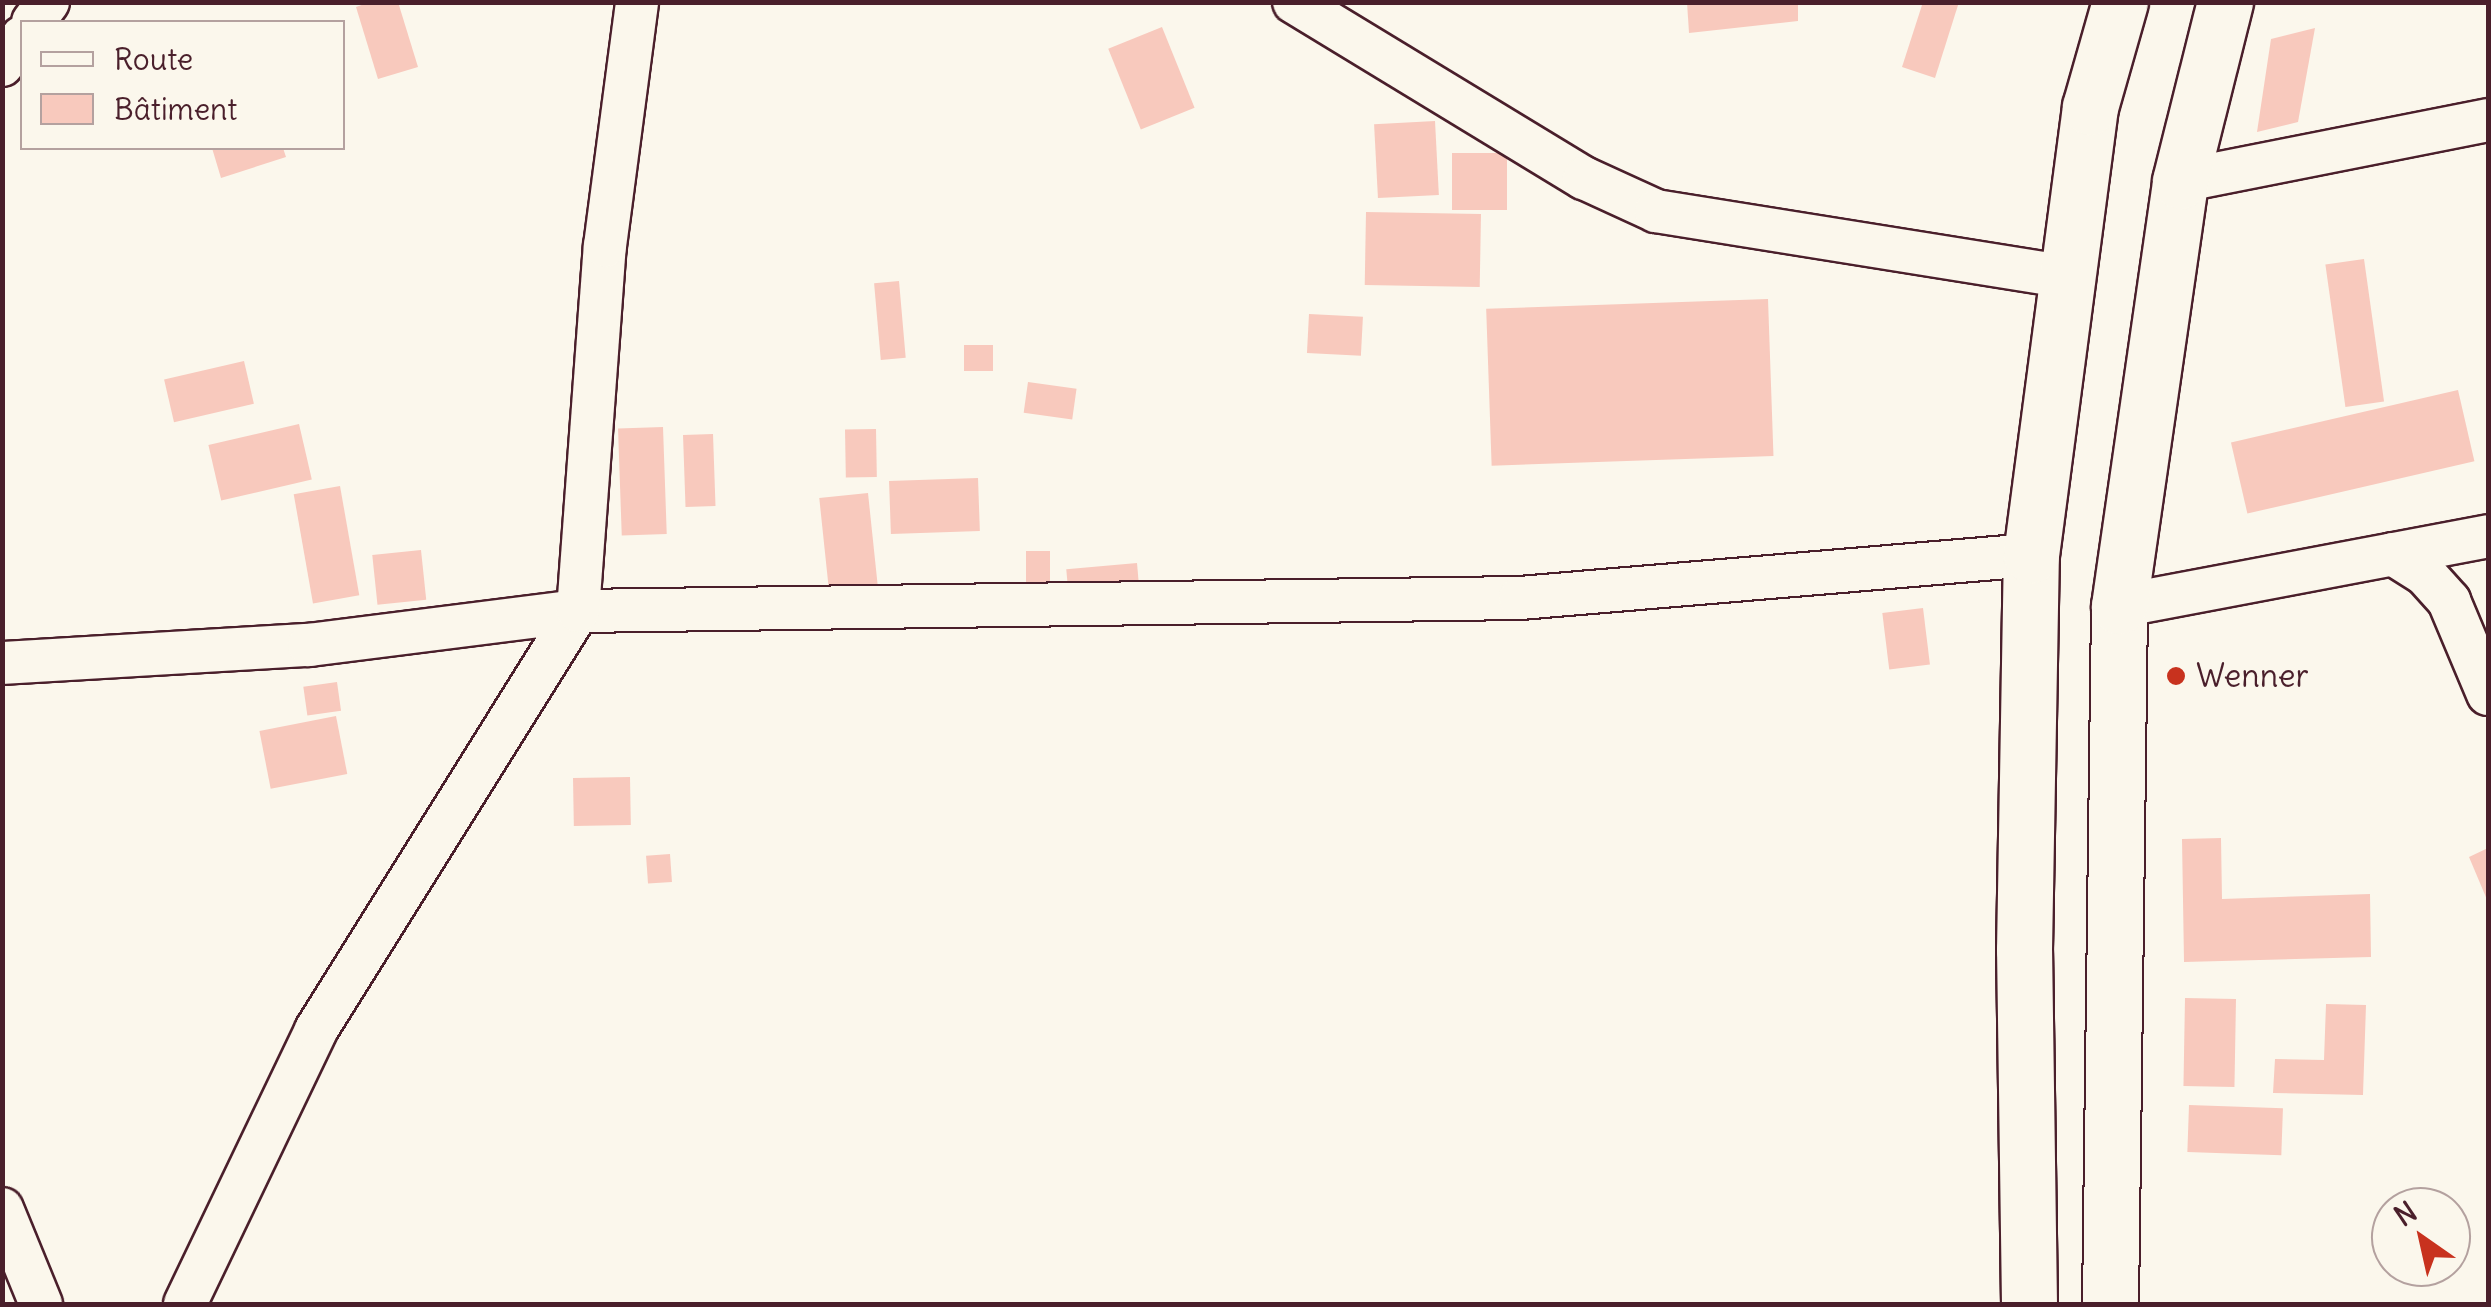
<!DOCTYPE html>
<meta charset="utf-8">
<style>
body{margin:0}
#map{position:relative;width:2491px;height:1307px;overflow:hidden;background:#fbf7ec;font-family:Delius,sans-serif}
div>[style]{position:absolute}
.building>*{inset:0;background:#f8c9bd;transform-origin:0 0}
.roads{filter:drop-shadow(2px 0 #4a1f2b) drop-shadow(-2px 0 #4a1f2b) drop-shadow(0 2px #4a1f2b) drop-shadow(0 -2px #4a1f2b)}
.minor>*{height:42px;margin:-21px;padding:0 21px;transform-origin:21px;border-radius:21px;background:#fbf7ec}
.primary>*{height:55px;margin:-27.5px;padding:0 27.5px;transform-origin:27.5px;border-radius:27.5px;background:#fbf7ec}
.dots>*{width:28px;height:28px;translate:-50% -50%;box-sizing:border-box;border:5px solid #fbf7ec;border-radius:50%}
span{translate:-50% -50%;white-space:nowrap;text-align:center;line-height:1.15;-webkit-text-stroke:9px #fbf7ec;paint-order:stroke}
.poi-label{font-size:32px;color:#4a1f2b}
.left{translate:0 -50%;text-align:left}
.frame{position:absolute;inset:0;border:5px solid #4a1f2b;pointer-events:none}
.legend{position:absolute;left:20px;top:20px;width:325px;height:130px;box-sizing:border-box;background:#fbf7ec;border:2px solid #b4a19f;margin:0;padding:12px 18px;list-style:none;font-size:30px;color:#4a1f2b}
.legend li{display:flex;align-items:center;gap:20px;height:50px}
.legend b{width:50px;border:2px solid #b4a19f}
.north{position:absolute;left:2371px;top:1187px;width:100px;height:100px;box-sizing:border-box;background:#fbf7ec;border:2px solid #b4a19f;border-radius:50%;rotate:326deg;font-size:28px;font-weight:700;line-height:40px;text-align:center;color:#4a1f2b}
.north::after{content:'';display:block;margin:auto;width:35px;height:45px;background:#c8321e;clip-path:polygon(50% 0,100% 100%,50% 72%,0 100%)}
</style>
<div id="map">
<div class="building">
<i style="clip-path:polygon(370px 2px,398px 2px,418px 67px,378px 79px,356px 7px)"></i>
<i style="clip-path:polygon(1687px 2px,1798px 2px,1798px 21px,1689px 33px)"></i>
<i style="clip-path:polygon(1923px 2px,1959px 2px,1935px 78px,1902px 67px)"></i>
<i style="left:1162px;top:27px;width:87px;height:58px;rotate:68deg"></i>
<i style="clip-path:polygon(2315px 28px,2298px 122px,2257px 132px,2271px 39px)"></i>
<i style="left:1435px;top:121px;width:74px;height:61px;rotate:87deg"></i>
<i style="clip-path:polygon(212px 148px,283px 148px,286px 157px,221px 178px)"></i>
<i style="left:1452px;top:153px;width:55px;height:57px"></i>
<i style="left:1366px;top:212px;width:115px;height:73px;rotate:1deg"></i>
<i style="left:2364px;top:259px;width:144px;height:39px;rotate:82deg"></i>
<i style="left:899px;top:281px;width:77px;height:25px;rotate:85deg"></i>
<i style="left:1768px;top:299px;width:157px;height:282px;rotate:88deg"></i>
<i style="left:1309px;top:314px;width:54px;height:39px;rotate:3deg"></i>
<i style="left:993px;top:345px;width:26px;height:29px;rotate:90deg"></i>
<i style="left:244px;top:361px;width:44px;height:82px;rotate:77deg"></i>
<i style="left:1028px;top:382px;width:49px;height:31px;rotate:8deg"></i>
<i style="left:2458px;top:390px;width:73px;height:233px;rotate:77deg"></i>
<i style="left:299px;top:424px;width:57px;height:93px;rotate:77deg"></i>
<i style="left:663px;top:427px;width:107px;height:45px;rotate:88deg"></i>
<i style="left:876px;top:429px;width:48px;height:31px;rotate:89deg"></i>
<i style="left:713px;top:434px;width:72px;height:30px;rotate:88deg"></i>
<i style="left:978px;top:478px;width:53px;height:89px;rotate:88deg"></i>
<i style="left:340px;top:486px;width:111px;height:47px;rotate:80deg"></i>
<i style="left:868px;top:493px;width:105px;height:49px;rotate:84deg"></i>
<i style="left:421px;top:550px;width:50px;height:49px;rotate:84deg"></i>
<i style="left:1026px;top:551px;width:24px;height:34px"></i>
<i style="left:1137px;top:563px;width:25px;height:71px;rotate:85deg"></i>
<i style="left:1923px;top:608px;width:57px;height:41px;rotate:83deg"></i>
<i style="left:337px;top:682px;width:29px;height:34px;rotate:82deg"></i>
<i style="left:336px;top:716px;width:59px;height:78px;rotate:79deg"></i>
<i style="left:630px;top:777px;width:48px;height:57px;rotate:89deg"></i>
<i style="clip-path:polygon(2221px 838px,2222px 899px,2370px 894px,2371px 957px,2184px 962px,2182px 839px)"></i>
<i style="clip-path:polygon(2488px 848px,2488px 902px,2469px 857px)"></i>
<i style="left:670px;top:854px;width:28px;height:24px;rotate:86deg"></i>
<i style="left:2185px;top:998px;width:51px;height:88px;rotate:1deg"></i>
<i style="clip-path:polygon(2326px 1004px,2366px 1005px,2363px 1095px,2273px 1093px,2275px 1059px,2324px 1060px)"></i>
<i style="left:2189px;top:1105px;width:94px;height:47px;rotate:2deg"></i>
</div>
<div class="roads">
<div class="minor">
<i style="left:1294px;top:2px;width:339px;rotate:31.3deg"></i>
<i style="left:1584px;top:178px;width:79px;rotate:24.6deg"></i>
<i style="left:1656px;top:211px;width:412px;rotate:9.1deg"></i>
<i style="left:33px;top:22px;width:25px;rotate:-53deg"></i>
<i style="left:2px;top:65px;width:34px;rotate:-54deg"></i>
<i style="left:2180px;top:181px;width:314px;rotate:-11.2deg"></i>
<i style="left:2393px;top:554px;width:36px;rotate:32deg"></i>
<i style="left:2424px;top:573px;width:38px;rotate:48deg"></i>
<i style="left:2449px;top:601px;width:101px;rotate:67.2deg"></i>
<i style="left:2119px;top:606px;width:376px;rotate:-10.7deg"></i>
<i style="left:2px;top:663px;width:308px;rotate:-3.4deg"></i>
<i style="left:309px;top:645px;width:271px;rotate:-7.2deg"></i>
<i style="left:578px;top:611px;width:942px;rotate:-0.79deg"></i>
<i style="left:1520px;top:598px;width:513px;rotate:-4.81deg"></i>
<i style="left:2px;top:1209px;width:103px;rotate:67.7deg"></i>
<i style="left:185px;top:1304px;width:304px;rotate:-64.4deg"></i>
<i style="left:316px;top:1030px;width:494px;rotate:-58deg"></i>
<i style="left:578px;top:611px;width:366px;rotate:-85.8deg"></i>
<i style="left:605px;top:246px;width:246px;rotate:-82.5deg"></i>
</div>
<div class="primary">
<i style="left:2029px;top:1304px;width:354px;rotate:-90.8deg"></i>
<i style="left:2024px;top:950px;width:395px;rotate:-89deg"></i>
<i style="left:2031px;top:555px;width:452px;rotate:-82.5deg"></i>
<i style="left:2090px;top:107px;width:109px;rotate:-74.1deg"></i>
<i style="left:2110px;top:1304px;width:698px;rotate:-89.26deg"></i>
<i style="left:2119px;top:606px;width:429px;rotate:-81.8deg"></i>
<i style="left:2180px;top:181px;width:185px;rotate:-75.9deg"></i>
</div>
</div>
<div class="dots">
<i style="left:2176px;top:676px;background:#c8321e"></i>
</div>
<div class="poi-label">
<span class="left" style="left:2196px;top:676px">Wenner</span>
</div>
<div class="frame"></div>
<ul class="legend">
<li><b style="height:12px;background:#fbf7ec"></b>Route</li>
<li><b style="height:28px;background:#f8c9bd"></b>Bâtiment</li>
</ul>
<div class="north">N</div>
</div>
